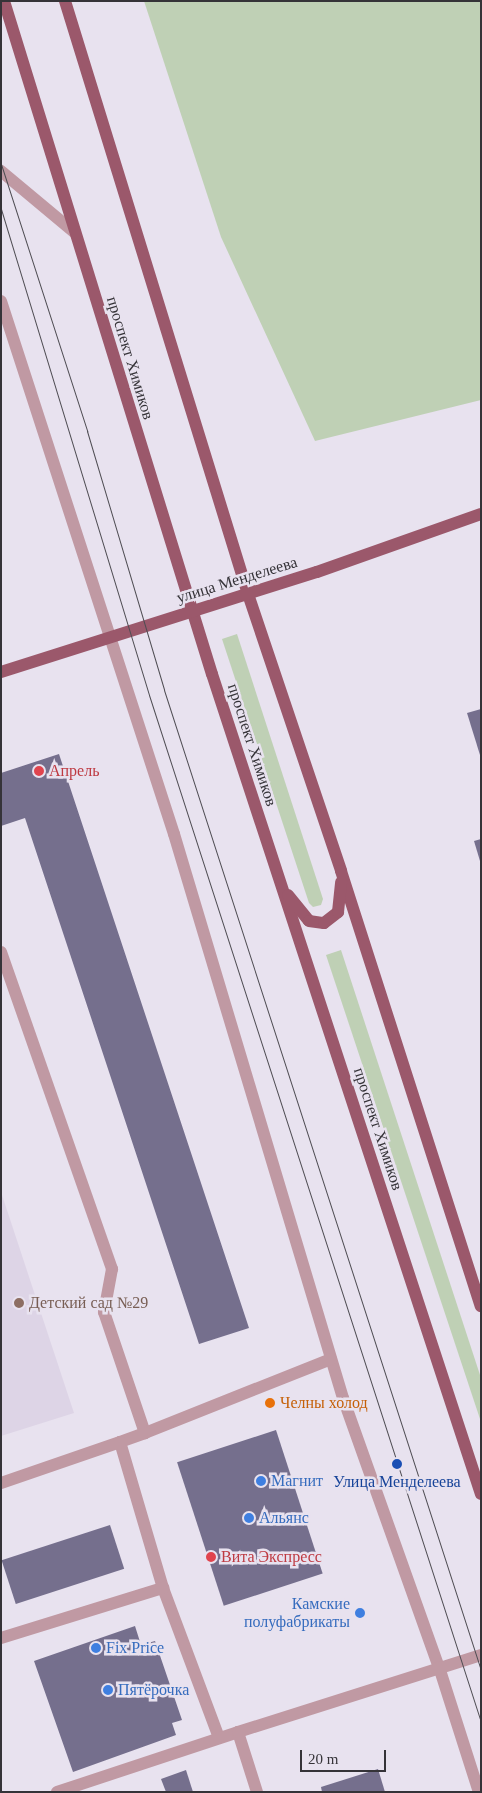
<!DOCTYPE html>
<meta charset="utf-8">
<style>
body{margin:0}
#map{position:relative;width:482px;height:1793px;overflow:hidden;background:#e8e2ef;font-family:Georgia,serif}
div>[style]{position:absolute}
.built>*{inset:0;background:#ddd4e6}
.green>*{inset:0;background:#bfd0b5}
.building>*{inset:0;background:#756f8d;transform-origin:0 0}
.minor>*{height:12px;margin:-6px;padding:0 6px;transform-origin:6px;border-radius:6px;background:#c099a3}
.major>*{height:12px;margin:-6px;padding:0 6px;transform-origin:6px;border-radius:6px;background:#9b586b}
.tram>*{height:1px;margin:-0.5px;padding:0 0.5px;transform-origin:0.5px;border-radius:0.5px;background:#4f4d53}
.dots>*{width:14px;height:14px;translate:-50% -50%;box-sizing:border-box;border:2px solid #e8e2ef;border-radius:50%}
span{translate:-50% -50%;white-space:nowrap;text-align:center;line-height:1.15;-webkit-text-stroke:5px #e8e2ef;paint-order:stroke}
.street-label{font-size:16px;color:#353338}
.health-label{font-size:16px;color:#be3a42}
.left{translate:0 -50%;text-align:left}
.education-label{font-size:16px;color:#785e54}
.food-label{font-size:16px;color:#c56008}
.shop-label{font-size:16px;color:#366cbe}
.right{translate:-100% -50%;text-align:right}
.transit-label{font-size:16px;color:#164399}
.frame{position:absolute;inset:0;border:2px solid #353338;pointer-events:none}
.scale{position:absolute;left:300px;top:1750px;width:86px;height:22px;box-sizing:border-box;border:2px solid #353338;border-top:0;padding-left:6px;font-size:15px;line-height:18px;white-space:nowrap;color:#353338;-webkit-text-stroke:4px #e8e2ef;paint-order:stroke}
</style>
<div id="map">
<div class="built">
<i style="clip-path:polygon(1px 1192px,74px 1413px,1px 1436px)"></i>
</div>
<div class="green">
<i style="clip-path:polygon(144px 1px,481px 1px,481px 400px,315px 441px,221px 237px)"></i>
<i style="clip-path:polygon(237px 634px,323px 899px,321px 905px,313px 907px,309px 903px,222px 639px)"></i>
<i style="clip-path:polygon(341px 950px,481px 1378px,481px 1422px,326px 955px)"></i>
</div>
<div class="building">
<i style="clip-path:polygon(481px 709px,481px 755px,480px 755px,467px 713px)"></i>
<i style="clip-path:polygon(59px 754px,249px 1328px,199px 1344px,25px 818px,1px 826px,1px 773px)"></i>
<i style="clip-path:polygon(481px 839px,481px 861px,480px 861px,474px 841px)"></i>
<i style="left:276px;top:1430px;width:151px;height:104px;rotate:72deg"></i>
<i style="left:110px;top:1525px;width:46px;height:114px;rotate:72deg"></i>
<i style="clip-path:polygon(135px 1626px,141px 1645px,155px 1641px,182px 1720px,172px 1723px,176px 1735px,73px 1772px,34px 1661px)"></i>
<i style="clip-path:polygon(378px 1769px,385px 1792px,322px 1792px,321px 1787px)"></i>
<i style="clip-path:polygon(186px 1770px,193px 1792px,166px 1792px,161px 1779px)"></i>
</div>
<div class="minor">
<i style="left:1px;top:171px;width:95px;rotate:39.9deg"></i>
<i style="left:1px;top:301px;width:560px;rotate:72.02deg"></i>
<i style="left:174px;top:834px;width:589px;rotate:73.32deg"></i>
<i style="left:343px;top:1398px;width:286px;rotate:70.4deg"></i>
<i style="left:439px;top:1667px;width:131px;rotate:72.3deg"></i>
<i style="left:1px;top:952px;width:336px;rotate:70.7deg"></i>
<i style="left:112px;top:1269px;width:44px;rotate:100.5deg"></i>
<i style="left:104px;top:1312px;width:128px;rotate:71.3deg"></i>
<i style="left:145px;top:1433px;width:200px;rotate:-21.7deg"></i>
<i style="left:145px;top:1433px;width:27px;rotate:160deg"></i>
<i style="left:120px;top:1442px;width:152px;rotate:73.6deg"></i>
<i style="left:163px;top:1588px;width:160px;rotate:69.5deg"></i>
<i style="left:1px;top:1483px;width:126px;rotate:-19deg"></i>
<i style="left:1px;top:1638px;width:170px;rotate:-17.2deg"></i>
<i style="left:57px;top:1792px;width:191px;rotate:-18.3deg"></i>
<i style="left:257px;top:1792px;width:63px;rotate:-107.6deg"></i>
<i style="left:238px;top:1732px;width:255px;rotate:-17.6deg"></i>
</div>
<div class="major">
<i style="left:4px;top:1px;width:704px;rotate:72.83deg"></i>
<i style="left:212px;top:674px;width:863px;rotate:71.84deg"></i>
<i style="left:65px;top:1px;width:621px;rotate:72.85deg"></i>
<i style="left:248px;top:594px;width:292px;rotate:71.4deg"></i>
<i style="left:341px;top:871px;width:457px;rotate:72.2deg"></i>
<i style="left:1px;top:672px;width:331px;rotate:-17.6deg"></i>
<i style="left:317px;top:572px;width:174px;rotate:-19.5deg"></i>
<i style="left:288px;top:895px;width:33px;rotate:51deg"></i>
<i style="left:309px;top:921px;width:15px;rotate:8deg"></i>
<i style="left:324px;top:923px;width:18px;rotate:-38deg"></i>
<i style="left:338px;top:912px;width:30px;rotate:-84deg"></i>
</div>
<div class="tram">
<i style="left:1px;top:164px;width:281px;rotate:72.1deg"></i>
<i style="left:87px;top:431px;width:270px;rotate:73.4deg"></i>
<i style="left:164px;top:690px;width:1030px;rotate:72.08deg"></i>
<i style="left:1px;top:209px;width:508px;rotate:73.06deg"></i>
<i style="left:149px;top:695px;width:1079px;rotate:72.09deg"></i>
</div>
<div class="dots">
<i style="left:39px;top:771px;background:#e0444e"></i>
<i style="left:19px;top:1303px;background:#8d6e63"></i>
<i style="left:270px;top:1403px;background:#e8710a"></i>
<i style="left:397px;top:1464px;background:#1a4fb4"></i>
<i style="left:261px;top:1481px;background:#3f7fe0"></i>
<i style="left:249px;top:1518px;background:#3f7fe0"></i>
<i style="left:211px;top:1557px;background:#e0444e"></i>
<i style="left:360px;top:1613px;background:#3f7fe0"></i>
<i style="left:96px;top:1648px;background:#3f7fe0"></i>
<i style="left:108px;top:1690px;background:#3f7fe0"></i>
</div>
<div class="street-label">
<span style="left:130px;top:358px;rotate:73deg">проспект Химиков</span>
<span style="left:237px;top:580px;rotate:-17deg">улица Менделеева</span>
<span style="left:252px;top:745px;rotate:72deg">проспект Химиков</span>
<span style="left:378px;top:1129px;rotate:72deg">проспект Химиков</span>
</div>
<div class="health-label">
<span class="left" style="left:49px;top:771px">Апрель</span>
<span class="left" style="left:221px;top:1557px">Вита Экспресс</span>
</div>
<div class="education-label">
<span class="left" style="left:29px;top:1303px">Детский сад №29</span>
</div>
<div class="food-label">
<span class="left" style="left:280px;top:1403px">Челны холод</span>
</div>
<div class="shop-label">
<span class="left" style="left:271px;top:1481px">Магнит</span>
<span class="left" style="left:259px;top:1518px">Альянс</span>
<span class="right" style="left:350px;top:1613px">Камские<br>полуфабрикаты</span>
<span class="left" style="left:106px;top:1648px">Fix Price</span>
<span class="left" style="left:118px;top:1690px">Пятёрочка</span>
</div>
<div class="transit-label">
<span style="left:397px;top:1482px">Улица Менделеева</span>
</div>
<div class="frame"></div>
<div class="scale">20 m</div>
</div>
